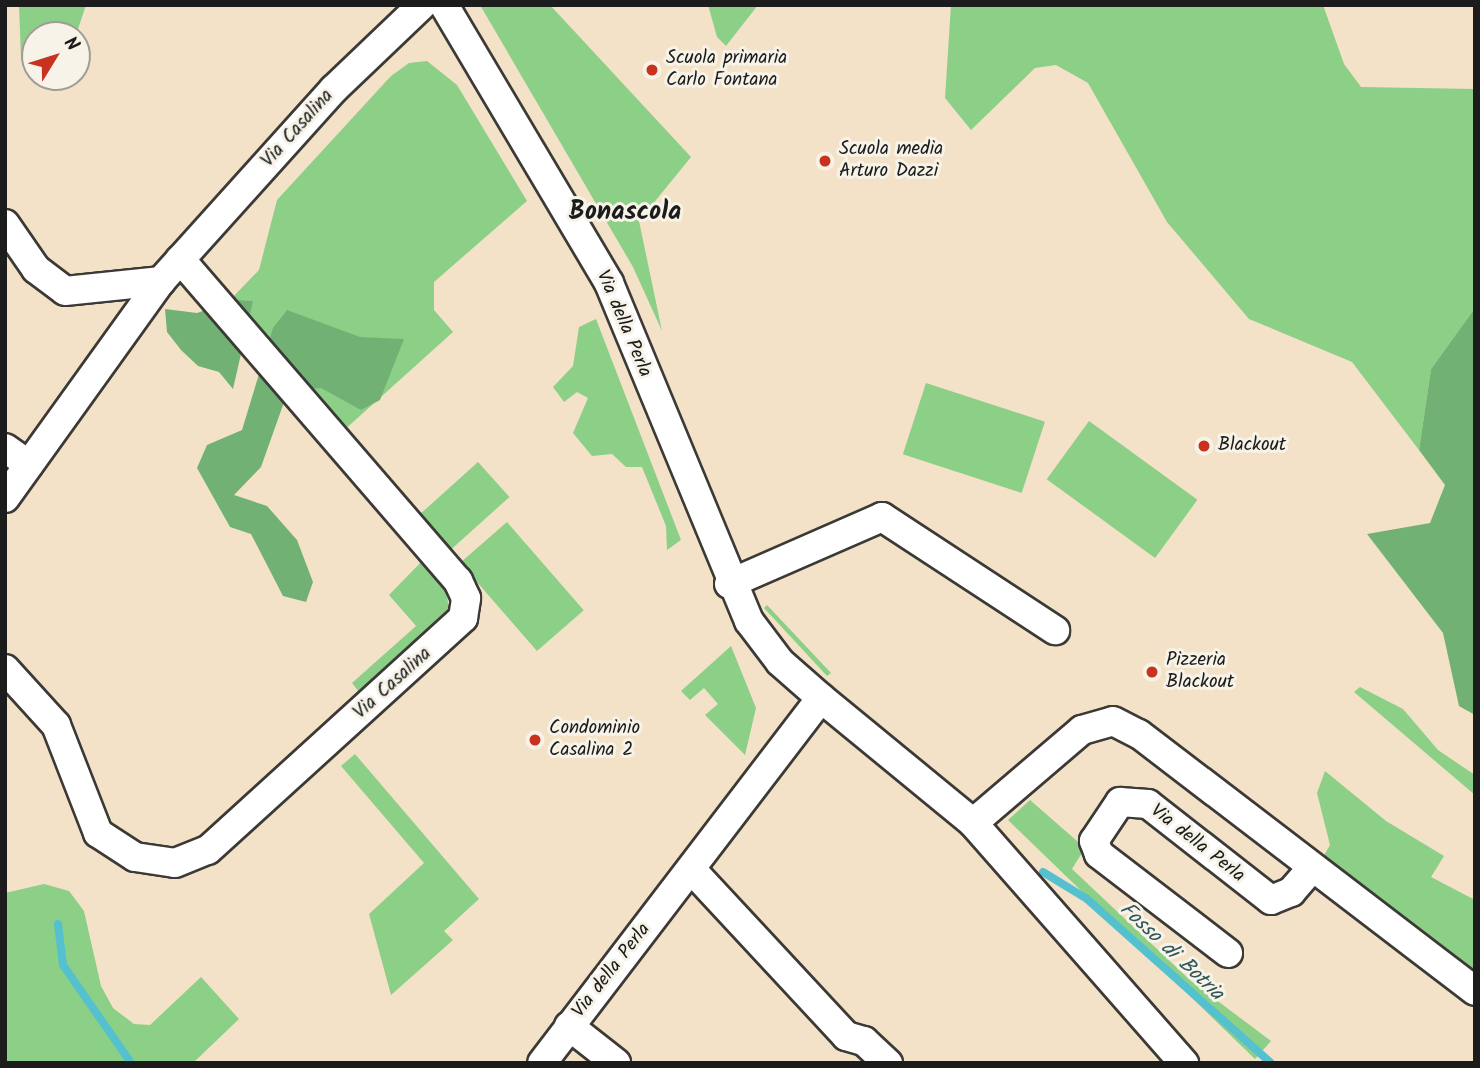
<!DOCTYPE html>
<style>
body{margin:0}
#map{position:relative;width:1480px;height:1068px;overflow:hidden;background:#f3e2c7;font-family:Kalam,sans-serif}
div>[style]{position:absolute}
.green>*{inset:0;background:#8ccf87;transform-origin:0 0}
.forest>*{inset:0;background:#71b274}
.stream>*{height:8px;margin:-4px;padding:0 4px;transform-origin:4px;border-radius:4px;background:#55c1ce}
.roads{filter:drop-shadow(2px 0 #3c3a36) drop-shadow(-2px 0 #3c3a36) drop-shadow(0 2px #3c3a36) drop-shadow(0 -2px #3c3a36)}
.minor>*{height:28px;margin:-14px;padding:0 14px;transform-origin:14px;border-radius:14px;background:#fff}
.dots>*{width:19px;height:19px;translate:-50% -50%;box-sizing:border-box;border:4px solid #f7f3e8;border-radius:50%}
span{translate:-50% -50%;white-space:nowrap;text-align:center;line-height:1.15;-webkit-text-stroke:6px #f7f3e8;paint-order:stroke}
.poi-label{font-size:19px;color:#1c1c1c}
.left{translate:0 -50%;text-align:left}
.street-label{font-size:19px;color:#1c1c1c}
.water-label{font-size:21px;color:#30565a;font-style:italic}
.district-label{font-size:26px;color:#1c1c1c;font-weight:700}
.frame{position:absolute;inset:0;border:7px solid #1c1c1c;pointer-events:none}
.north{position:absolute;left:21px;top:21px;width:70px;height:70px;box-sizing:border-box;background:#f7f3e8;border:2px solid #9f9d96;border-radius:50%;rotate:52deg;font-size:19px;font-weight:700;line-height:28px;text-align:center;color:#1c1c1c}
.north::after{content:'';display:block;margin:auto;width:24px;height:32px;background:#c8321e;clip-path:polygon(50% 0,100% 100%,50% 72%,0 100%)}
</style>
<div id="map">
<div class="green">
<i style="clip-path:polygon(19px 5px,86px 5px,76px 35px,35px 35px,35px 64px,21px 58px)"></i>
<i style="clip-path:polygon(480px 5px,550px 5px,691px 157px,639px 221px,662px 331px,633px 267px)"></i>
<i style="clip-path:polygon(708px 5px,758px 5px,726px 46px,717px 37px)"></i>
<i style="clip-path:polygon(951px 5px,1323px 5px,1344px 64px,1361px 87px,1475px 89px,1475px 308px,1431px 369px,1419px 450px,1352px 362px,1249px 319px,1167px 222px,1088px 83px,1056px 65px,1035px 68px,971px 130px,945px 98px)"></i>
<i style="clip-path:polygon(427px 61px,457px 85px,527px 201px,434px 282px,434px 310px,453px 332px,342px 432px,230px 300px,259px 270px,277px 200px,391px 76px,409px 63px)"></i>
<i style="clip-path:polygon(596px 319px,681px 540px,667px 550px,666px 526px,642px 467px,626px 467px,612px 454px,592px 456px,573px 433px,588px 398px,577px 392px,564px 402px,553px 387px,573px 366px,579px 327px)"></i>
<i style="left:926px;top:383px;width:125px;height:75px;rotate:18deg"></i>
<i style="left:1089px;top:421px;width:134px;height:72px;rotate:36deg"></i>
<i style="left:478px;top:462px;width:47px;height:79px;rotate:48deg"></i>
<i style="left:507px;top:522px;width:117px;height:62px;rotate:49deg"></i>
<i style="clip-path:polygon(424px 559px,445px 586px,449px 608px,359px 692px,352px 683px,416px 626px,389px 595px)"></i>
<i style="clip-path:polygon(767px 605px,831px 673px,827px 676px,764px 608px)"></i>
<i style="clip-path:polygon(731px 646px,756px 708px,745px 755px,705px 715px,718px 704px,704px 688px,690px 700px,681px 691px)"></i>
<i style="clip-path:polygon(1360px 687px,1403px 709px,1438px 750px,1475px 775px,1475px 795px,1354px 692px)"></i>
<i style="clip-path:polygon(355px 754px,479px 899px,444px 931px,453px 940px,391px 995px,369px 914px,424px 863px,341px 766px)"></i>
<i style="clip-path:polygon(1325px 771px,1386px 821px,1444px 856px,1431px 877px,1475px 900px,1475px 971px,1323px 857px,1330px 845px,1317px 793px)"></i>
<i style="clip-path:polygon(1030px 800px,1085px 848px,1072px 869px,1191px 981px,1271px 1041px,1255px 1059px,1008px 820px)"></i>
<i style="clip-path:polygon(44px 884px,69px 891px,84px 911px,101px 986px,113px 1008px,134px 1024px,150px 1025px,201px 977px,239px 1019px,193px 1063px,5px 1063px,5px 893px)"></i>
</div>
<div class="forest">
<i style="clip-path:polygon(235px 300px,253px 301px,233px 389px,219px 372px,198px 366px,181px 350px,167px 332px,165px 309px,197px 313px)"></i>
<i style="clip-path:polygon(1475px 308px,1475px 715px,1459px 706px,1443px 633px,1367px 534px,1430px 523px,1445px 485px,1419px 450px,1431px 369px)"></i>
<i style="clip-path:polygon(287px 310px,360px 337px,404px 339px,380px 400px,361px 410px,321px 388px,288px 391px,261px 467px,234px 495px,267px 506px,297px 540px,313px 582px,306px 602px,283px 596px,251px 534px,230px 527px,197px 468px,207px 445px,242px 430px,273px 328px)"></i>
</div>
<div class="stream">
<i style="left:1043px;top:872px;width:52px;rotate:31.5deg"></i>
<i style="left:1087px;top:899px;width:246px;rotate:41.7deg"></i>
<i style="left:58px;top:924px;width:41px;rotate:83deg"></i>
<i style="left:63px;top:965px;width:119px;rotate:55.2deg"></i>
</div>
<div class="roads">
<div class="minor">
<i style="left:444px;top:5px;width:323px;rotate:59.3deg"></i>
<i style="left:609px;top:283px;width:366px;rotate:67.5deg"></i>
<i style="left:749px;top:621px;width:51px;rotate:52.9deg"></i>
<i style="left:780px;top:662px;width:55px;rotate:41.3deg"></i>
<i style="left:821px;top:698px;width:459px;rotate:127.4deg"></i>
<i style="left:5px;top:224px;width:55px;rotate:55.4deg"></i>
<i style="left:36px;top:269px;width:36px;rotate:37deg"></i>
<i style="left:65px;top:291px;width:97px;rotate:-5.9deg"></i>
<i style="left:5px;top:448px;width:29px;rotate:35deg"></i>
<i style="left:5px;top:498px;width:267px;rotate:-54.3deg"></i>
<i style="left:161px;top:281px;width:258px;rotate:-48deg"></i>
<i style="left:334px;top:89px;width:122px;rotate:-43.7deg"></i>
<i style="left:729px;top:584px;width:167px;rotate:-23.6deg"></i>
<i style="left:882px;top:517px;width:207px;rotate:33.2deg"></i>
<i style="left:5px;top:669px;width:76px;rotate:47.7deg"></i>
<i style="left:56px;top:725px;width:116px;rotate:68.7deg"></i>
<i style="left:98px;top:833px;width:44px;rotate:33deg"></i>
<i style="left:135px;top:857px;width:40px;rotate:8.5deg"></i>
<i style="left:175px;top:863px;width:35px;rotate:-22deg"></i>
<i style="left:208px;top:850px;width:345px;rotate:-42.3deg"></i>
<i style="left:463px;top:618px;width:20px;rotate:-81deg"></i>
<i style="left:466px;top:598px;width:19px;rotate:-115deg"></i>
<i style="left:458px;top:581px;width:425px;rotate:-130.8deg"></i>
<i style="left:821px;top:698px;width:197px;rotate:39.4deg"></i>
<i style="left:973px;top:823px;width:320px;rotate:48.7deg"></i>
<i style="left:973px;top:823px;width:143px;rotate:-40.5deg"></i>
<i style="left:1082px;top:730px;width:32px;rotate:-16deg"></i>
<i style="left:1113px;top:721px;width:29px;rotate:27deg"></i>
<i style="left:1139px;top:734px;width:423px;rotate:37.4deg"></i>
<i style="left:691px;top:869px;width:228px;rotate:47.1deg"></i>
<i style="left:846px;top:1036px;width:19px;rotate:16deg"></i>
<i style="left:864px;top:1041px;width:33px;rotate:43deg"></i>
<i style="left:1228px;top:953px;width:163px;rotate:-142.5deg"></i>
<i style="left:1099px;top:854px;width:14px;rotate:-111deg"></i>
<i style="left:1094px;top:841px;width:47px;rotate:-56.3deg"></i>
<i style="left:1120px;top:802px;width:28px;rotate:4deg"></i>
<i style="left:1148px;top:804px;width:156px;rotate:38deg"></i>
<i style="left:1271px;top:900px;width:22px;rotate:-22deg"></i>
<i style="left:1291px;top:892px;width:32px;rotate:-49deg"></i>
<i style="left:569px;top:1026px;width:60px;rotate:38.2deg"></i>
</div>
</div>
<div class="dots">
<i style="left:652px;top:70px;background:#c8321e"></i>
<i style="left:825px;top:161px;background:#c8321e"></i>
<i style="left:1204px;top:446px;background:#c8321e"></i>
<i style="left:1152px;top:672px;background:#c8321e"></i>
<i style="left:535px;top:740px;background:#c8321e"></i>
</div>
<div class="poi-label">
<span class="left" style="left:666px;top:70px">Scuola primaria<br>Carlo Fontana</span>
<span class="left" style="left:839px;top:161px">Scuola media<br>Arturo Dazzi</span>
<span class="left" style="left:1218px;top:446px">Blackout</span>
<span class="left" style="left:1166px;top:672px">Pizzeria<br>Blackout</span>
<span class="left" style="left:549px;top:740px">Condominio<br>Casalina 2</span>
</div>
<div class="street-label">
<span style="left:298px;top:129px;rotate:-48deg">Via Casalina</span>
<span style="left:623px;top:324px;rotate:67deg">Via della Perla</span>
<span style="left:393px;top:684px;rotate:-42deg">Via Casalina</span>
<span style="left:1197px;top:844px;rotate:38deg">Via della Perla</span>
<span style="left:612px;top:971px;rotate:-52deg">Via della Perla</span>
</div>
<div class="water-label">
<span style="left:1171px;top:952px;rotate:43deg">Fosso di Botria</span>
</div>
<div class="district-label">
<span style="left:625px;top:213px">Bonascola</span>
</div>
<div class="frame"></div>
<div class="north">N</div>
</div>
